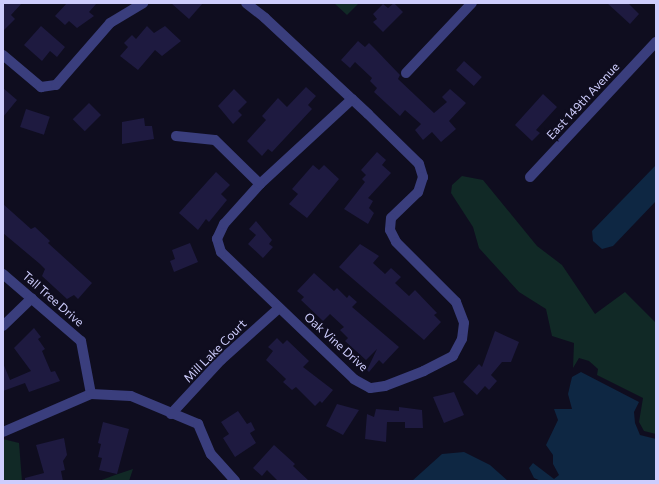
<!DOCTYPE html>
<style>
body{margin:0}
#map{position:relative;width:659px;height:484px;overflow:hidden;background:#0f0d1f;font-family:Commissioner,sans-serif}
div>[style]{position:absolute}
.green>*{inset:0;background:#112926}
.water>*{inset:0;background:#0e2743}
.building>*{inset:0;background:#1e1a40;transform-origin:0 0}
.minor>*{height:10px;margin:-5px;padding:0 5px;transform-origin:5px;border-radius:5px;background:#3a3e7d}
span{translate:-50% -50%;white-space:nowrap;text-align:center;line-height:1.15;-webkit-text-stroke:4px #0f0d1f;paint-order:stroke}
.street-label{font-size:12px;color:#cecdfd}
.frame{position:absolute;inset:0;border:4px solid #cecdfd;pointer-events:none}
</style>
<div id="map">
<div class="green">
<i style="clip-path:polygon(334px 3px,359px 3px,347px 15px)"></i>
<i style="clip-path:polygon(462px 176px,483px 180px,537px 246px,562px 265px,595px 314px,625px 292px,656px 323px,656px 434px,644px 431px,639px 422px,643px 398px,597px 375px,598px 369px,589px 361px,579px 358px,573px 368px,574px 343px,552px 336px,546px 309px,519px 292px,479px 248px,473px 227px,451px 193px,452px 185px)"></i>
<i style="clip-path:polygon(3px 439px,19px 443px,22px 481px,3px 481px)"></i>
<i style="clip-path:polygon(133px 469px,129px 481px,99px 481px,115px 475px)"></i>
</div>
<div class="water">
<i style="clip-path:polygon(656px 165px,656px 201px,613px 246px,602px 249px,593px 241px,592px 231px)"></i>
<i style="clip-path:polygon(581px 372px,639px 402px,634px 412px,635px 423px,640px 435px,656px 439px,656px 481px,541px 481px,534px 478px,529px 468px,533px 463px,554px 479px,559px 475px,553px 464px,553px 455px,546px 445px,558px 420px,554px 409px,572px 409px,568px 394px,572px 377px)"></i>
<i style="clip-path:polygon(464px 452px,490px 465px,508px 481px,412px 481px,442px 454px)"></i>
</div>
<div class="building">
<i style="clip-path:polygon(3px 3px,22px 3px,11px 15px,15px 19px,3px 31px)"></i>
<i style="clip-path:polygon(67px 3px,97px 3px,89px 12px,94px 16px,77px 28px,69px 21px,65px 25px,55px 16px)"></i>
<i style="clip-path:polygon(171px 3px,203px 3px,189px 19px)"></i>
<i style="clip-path:polygon(394px 3px,403px 12px,383px 32px,373px 22px,377px 19px,373px 14px,383px 4px,388px 8px)"></i>
<i style="clip-path:polygon(607px 3px,628px 3px,639px 14px,630px 24px)"></i>
<i style="clip-path:polygon(41px 26px,65px 47px,57px 57px,50px 51px,42px 61px,24px 45px)"></i>
<i style="clip-path:polygon(147px 26px,154px 33px,165px 26px,181px 41px,162px 56px,155px 50px,138px 70px,120px 56px,128px 47px,124px 43px,132px 35px,136px 39px)"></i>
<i style="clip-path:polygon(358px 41px,365px 47px,369px 43px,377px 51px,400px 75px,398px 79px,434px 113px,447px 102px,442px 97px,450px 89px,466px 103px,449px 121px,456px 129px,441px 142px,432px 132px,423px 140px,415px 130px,421px 124px,405px 110px,400px 116px,374px 92px,377px 88px,370px 81px,372px 78px,355px 62px,350px 68px,341px 60px)"></i>
<i style="left:464px;top:61px;width:24px;height:12px;rotate:42deg"></i>
<i style="clip-path:polygon(306px 87px,316px 96px,308px 105px,312px 109px,272px 152px,268px 149px,262px 156px,247px 141px,266px 120px,262px 116px,278px 98px,287px 107px)"></i>
<i style="clip-path:polygon(3px 88px,17px 100px,3px 117px)"></i>
<i style="clip-path:polygon(234px 89px,247px 102px,238px 111px,242px 115px,233px 124px,218px 106px)"></i>
<i style="clip-path:polygon(543px 94px,557px 107px,536px 130px,540px 133px,532px 141px,515px 125px)"></i>
<i style="left:89px;top:103px;width:17px;height:23px;rotate:45deg"></i>
<i style="left:26px;top:109px;width:25px;height:19px;rotate:18deg"></i>
<i style="clip-path:polygon(144px 118px,145px 126px,152px 126px,154px 139px,122px 144px,122px 122px)"></i>
<i style="clip-path:polygon(377px 152px,386px 160px,382px 165px,391px 173px,368px 198px,373px 201px,369px 208px,374px 213px,368px 224px,344px 209px,365px 182px,362px 179px,366px 175px,361px 170px)"></i>
<i style="clip-path:polygon(313px 165px,319px 170px,324px 165px,339px 179px,307px 218px,289px 204px,298px 194px,292px 189px)"></i>
<i style="clip-path:polygon(216px 172px,230px 185px,221px 194px,227px 200px,209px 222px,206px 219px,198px 230px,179px 213px)"></i>
<i style="clip-path:polygon(3px 204px,31px 229px,35px 227px,50px 241px,48px 243px,92px 283px,78px 299px,74px 295px,67px 299px,42px 276px,45px 269px,40px 264px,3px 233px)"></i>
<i style="clip-path:polygon(256px 221px,272px 240px,269px 244px,273px 247px,263px 258px,248px 244px,256px 235px,249px 229px)"></i>
<i style="clip-path:polygon(190px 243px,198px 262px,174px 272px,170px 261px,175px 259px,172px 250px)"></i>
<i style="clip-path:polygon(360px 244px,379px 256px,373px 263px,385px 274px,391px 268px,401px 277px,395px 283px,409px 296px,415px 290px,437px 313px,434px 315px,441px 322px,424px 340px,339px 267px)"></i>
<i style="clip-path:polygon(314px 273px,334px 291px,337px 288px,347px 298px,349px 295px,357px 302px,352px 307px,399px 347px,383px 364px,379px 360px,369px 372px,367px 370px,377px 349px,366px 360px,345px 341px,348px 338px,340px 330px,344px 327px,330px 314px,323px 321px,301px 300px,304px 297px,297px 291px)"></i>
<i style="clip-path:polygon(34px 328px,41px 337px,38px 339px,45px 349px,42px 351px,51px 372px,55px 371px,60px 381px,29px 392px,25px 383px,3px 391px,3px 363px,10px 380px,31px 371px,14px 348px)"></i>
<i style="clip-path:polygon(495px 331px,519px 342px,511px 362px,502px 362px,491px 375px,497px 381px,489px 390px,485px 386px,477px 395px,463px 382px,479px 364px,482px 367px)"></i>
<i style="clip-path:polygon(277px 338px,283px 344px,287px 340px,309px 361px,303px 367px,333px 390px,322px 403px,320px 401px,315px 406px,296px 387px,292px 390px,283px 382px,286px 379px,266px 360px,273px 351px,268px 347px)"></i>
<i style="clip-path:polygon(454px 392px,464px 415px,444px 423px,433px 397px)"></i>
<i style="clip-path:polygon(337px 404px,359px 410px,343px 435px,326px 426px)"></i>
<i style="clip-path:polygon(399px 407px,422px 410px,423px 428px,405px 428px,405px 422px,387px 422px,386px 442px,365px 439px,367px 414px,374px 417px,376px 409px,399px 411px)"></i>
<i style="clip-path:polygon(238px 411px,247px 424px,251px 422px,255px 430px,250px 433px,256px 443px,235px 457px,223px 438px,229px 434px,221px 422px)"></i>
<i style="clip-path:polygon(103px 422px,129px 429px,117px 474px,99px 470px,102px 458px,98px 457px,101px 444px,98px 443px)"></i>
<i style="clip-path:polygon(64px 438px,67px 455px,63px 461px,65px 470px,61px 471px,63px 481px,25px 481px,25px 478px,44px 473px,36px 445px)"></i>
<i style="clip-path:polygon(274px 445px,295px 464px,293px 466px,309px 481px,278px 481px,267px 470px,262px 476px,253px 468px)"></i>
</div>
<div class="minor">
<i style="left:246px;top:3px;width:24px;rotate:38deg"></i>
<i style="left:265px;top:18px;width:119px;rotate:43deg"></i>
<i style="left:352px;top:99px;width:22px;rotate:43deg"></i>
<i style="left:368px;top:114px;width:71px;rotate:44.4deg"></i>
<i style="left:419px;top:164px;width:14px;rotate:73deg"></i>
<i style="left:423px;top:177px;width:16px;rotate:108deg"></i>
<i style="left:418px;top:192px;width:37px;rotate:136deg"></i>
<i style="left:391px;top:218px;width:12px;rotate:95deg"></i>
<i style="left:390px;top:230px;width:13px;rotate:63deg"></i>
<i style="left:396px;top:242px;width:85px;rotate:45deg"></i>
<i style="left:456px;top:302px;width:22px;rotate:69deg"></i>
<i style="left:464px;top:323px;width:16px;rotate:97deg"></i>
<i style="left:462px;top:339px;width:19px;rotate:118deg"></i>
<i style="left:453px;top:356px;width:33px;rotate:153deg"></i>
<i style="left:424px;top:371px;width:42px;rotate:159deg"></i>
<i style="left:385px;top:386px;width:15px;rotate:172deg"></i>
<i style="left:370px;top:388px;width:18px;rotate:-151deg"></i>
<i style="left:354px;top:379px;width:184px;rotate:-136.3deg"></i>
<i style="left:221px;top:252px;width:14px;rotate:-107deg"></i>
<i style="left:217px;top:239px;width:17px;rotate:-65deg"></i>
<i style="left:224px;top:224px;width:54px;rotate:-48deg"></i>
<i style="left:260px;top:184px;width:125px;rotate:-42.7deg"></i>
<i style="left:3px;top:55px;width:50px;rotate:40.1deg"></i>
<i style="left:41px;top:87px;width:15px;rotate:-8deg"></i>
<i style="left:56px;top:85px;width:82px;rotate:-48.9deg"></i>
<i style="left:110px;top:23px;width:39px;rotate:-31deg"></i>
<i style="left:406px;top:73px;width:96px;rotate:-46.7deg"></i>
<i style="left:176px;top:136px;width:39px;rotate:6deg"></i>
<i style="left:215px;top:140px;width:63px;rotate:44.4deg"></i>
<i style="left:530px;top:177px;width:185px;rotate:-47deg"></i>
<i style="left:3px;top:274px;width:103px;rotate:40.7deg"></i>
<i style="left:81px;top:341px;width:54px;rotate:79.3deg"></i>
<i style="left:3px;top:326px;width:40px;rotate:-44deg"></i>
<i style="left:171px;top:414px;width:74px;rotate:-47.2deg"></i>
<i style="left:221px;top:360px;width:78px;rotate:-41.9deg"></i>
<i style="left:3px;top:432px;width:96px;rotate:-23.4deg"></i>
<i style="left:91px;top:394px;width:40px;rotate:2.9deg"></i>
<i style="left:131px;top:396px;width:73px;rotate:22.7deg"></i>
<i style="left:198px;top:424px;width:33px;rotate:67deg"></i>
<i style="left:211px;top:454px;width:36px;rotate:48deg"></i>
</div>
<div class="street-label">
<span style="left:583px;top:101px;rotate:-47deg">East 149th Avenue</span>
<span style="left:53px;top:299px;rotate:41deg">Tall Tree Drive</span>
<span style="left:336px;top:342px;rotate:42deg">Oak Vine Drive</span>
<span style="left:215px;top:351px;rotate:-45deg">Mill Lake Court</span>
</div>
<div class="frame"></div>
</div>
